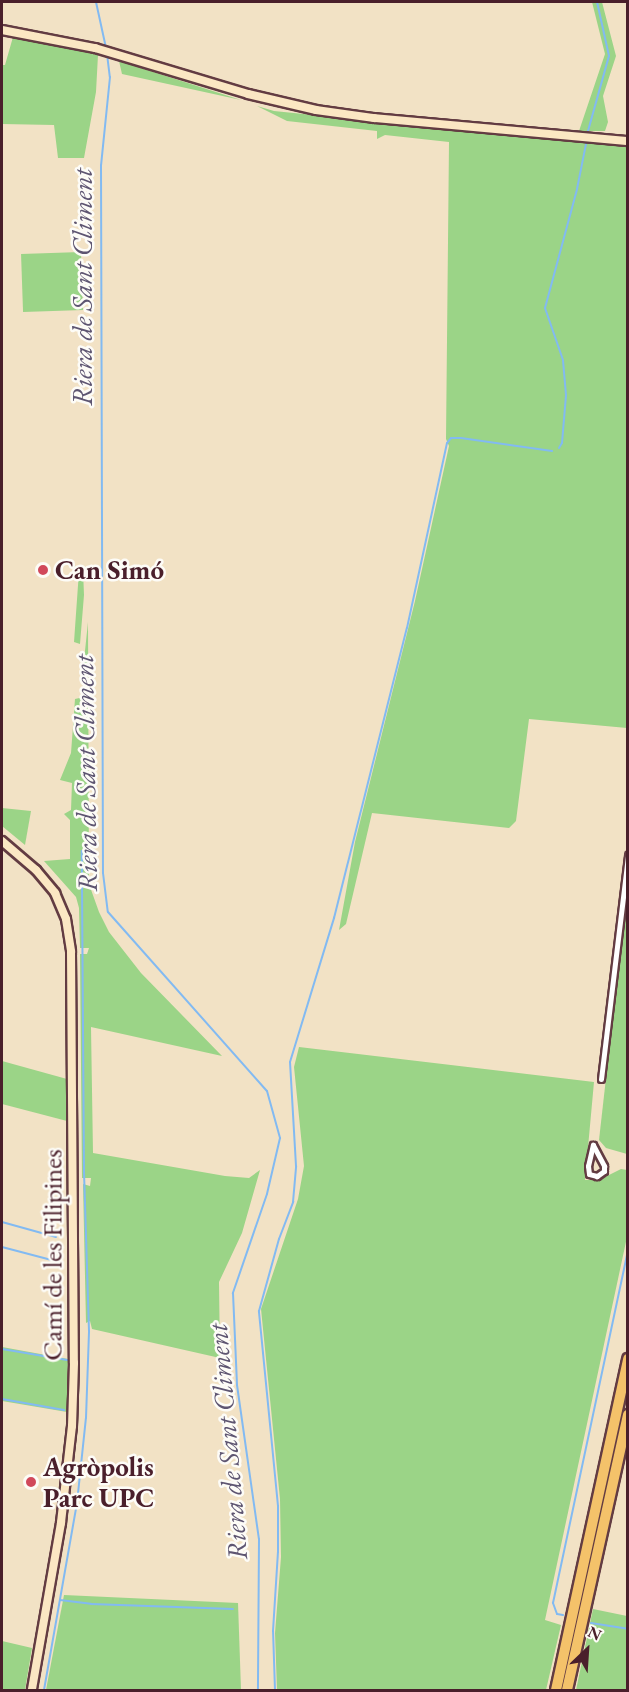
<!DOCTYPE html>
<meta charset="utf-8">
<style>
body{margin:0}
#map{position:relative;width:629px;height:1692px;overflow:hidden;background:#f2e2c5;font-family:"EB Garamond",serif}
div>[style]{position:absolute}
.green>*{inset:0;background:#9bd487;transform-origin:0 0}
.stream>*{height:2px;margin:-1px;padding:0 1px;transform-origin:1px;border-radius:1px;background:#82baf2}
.roads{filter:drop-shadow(2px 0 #633c42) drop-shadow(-2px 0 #633c42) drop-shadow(0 2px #633c42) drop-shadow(0 -2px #633c42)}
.street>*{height:5px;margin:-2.5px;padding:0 2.5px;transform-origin:2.5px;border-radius:2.5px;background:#fff}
.secondary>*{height:8px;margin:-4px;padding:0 4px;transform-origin:4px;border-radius:4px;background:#fbe7c3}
.highway>*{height:10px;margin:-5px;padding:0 5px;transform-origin:5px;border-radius:5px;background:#f4c26a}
.dots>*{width:16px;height:16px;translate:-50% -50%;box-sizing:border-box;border:3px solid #fdfcf7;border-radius:50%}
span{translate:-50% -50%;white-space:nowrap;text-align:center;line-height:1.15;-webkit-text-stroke:5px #fdfcf7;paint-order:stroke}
.poi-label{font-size:27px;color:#4a1f2b;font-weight:700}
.left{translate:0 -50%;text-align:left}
.street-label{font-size:27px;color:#4a1f2b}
.water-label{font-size:28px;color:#5e5571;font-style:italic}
.frame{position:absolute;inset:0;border:3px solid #4a1f2b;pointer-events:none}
.north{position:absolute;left:557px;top:1620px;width:60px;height:60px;-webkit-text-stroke:4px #fdfcf7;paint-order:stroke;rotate:25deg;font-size:16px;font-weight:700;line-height:24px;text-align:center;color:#4a1f2b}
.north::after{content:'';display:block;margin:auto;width:21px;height:27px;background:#4a1f2b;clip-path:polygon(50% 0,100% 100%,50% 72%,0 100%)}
</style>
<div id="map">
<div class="green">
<i style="clip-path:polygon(592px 2px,602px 2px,616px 56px,603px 96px,608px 122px,605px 131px,579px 131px,605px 54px)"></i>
<i style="clip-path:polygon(13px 37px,98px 55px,96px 92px,84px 158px,58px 158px,54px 125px,2px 124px,2px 65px,5px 65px)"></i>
<i style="clip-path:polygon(119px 61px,241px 100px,122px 74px)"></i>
<i style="clip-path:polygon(257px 106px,274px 111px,627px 147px,627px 728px,529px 719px,516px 821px,509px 828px,372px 813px,346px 924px,339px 930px,355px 842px,415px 601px,449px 446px,446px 439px,449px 142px,385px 135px,377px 139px,377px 131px,287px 121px)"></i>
<i style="left:81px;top:252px;width:58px;height:60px;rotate:88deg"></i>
<i style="clip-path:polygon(64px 560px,83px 570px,84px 595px,80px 644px,74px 642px,79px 571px)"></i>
<i style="clip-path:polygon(88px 622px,89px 884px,99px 912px,109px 932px,141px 973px,222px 1056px,91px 1027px,93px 1153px,225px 1176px,249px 1178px,260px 1170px,242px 1233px,219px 1282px,220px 1358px,92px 1329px,90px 1321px,86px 1323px,83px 1184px,90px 1186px,91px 1178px,82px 1178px,80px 954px,87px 954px,89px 948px,80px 948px,79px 908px,76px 897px,44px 861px,70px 859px,70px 820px,64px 814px,71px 810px,72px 783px,60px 780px,71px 753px,75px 699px,84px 697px,83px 670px)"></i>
<i style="clip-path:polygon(2px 808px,31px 811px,25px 845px,2px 826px)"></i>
<i style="clip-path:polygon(627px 892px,627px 1154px,606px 1148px,599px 1140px)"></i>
<i style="clip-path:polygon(299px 1047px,594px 1082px,585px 1180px,599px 1180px,621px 1169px,627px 1170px,627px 1237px,545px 1620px,561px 1625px,546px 1690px,277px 1690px,275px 1633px,281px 1557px,280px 1499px,261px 1309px,298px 1199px,304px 1166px,294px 1067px)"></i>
<i style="clip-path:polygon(2px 1061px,67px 1079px,67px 1121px,2px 1104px)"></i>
<i style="clip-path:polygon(2px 1347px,68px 1359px,67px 1412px,2px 1401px)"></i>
<i style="clip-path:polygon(64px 1595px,238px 1603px,241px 1690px,46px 1690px)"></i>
<i style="clip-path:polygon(593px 1609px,627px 1616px,627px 1690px,576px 1690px)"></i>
<i style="clip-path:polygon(2px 1641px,32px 1648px,25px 1690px,2px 1690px)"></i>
</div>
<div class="stream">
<i style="left:96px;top:2px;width:47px;rotate:77.7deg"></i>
<i style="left:107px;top:54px;width:23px;rotate:83deg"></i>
<i style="left:110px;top:77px;width:88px;rotate:95.8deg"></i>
<i style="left:101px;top:165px;width:708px;rotate:89.84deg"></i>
<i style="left:103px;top:873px;width:39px;rotate:83deg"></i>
<i style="left:108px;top:912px;width:239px;rotate:48.4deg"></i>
<i style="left:267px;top:1091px;width:49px;rotate:74.5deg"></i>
<i style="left:280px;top:1138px;width:57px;rotate:103.1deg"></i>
<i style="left:267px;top:1194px;width:105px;rotate:109deg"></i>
<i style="left:233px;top:1293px;width:92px;rotate:87.5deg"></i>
<i style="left:237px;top:1385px;width:156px;rotate:81.9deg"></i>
<i style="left:259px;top:1539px;width:151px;rotate:90.4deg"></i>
<i style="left:588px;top:131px;width:78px;rotate:-74.4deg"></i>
<i style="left:609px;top:56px;width:55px;rotate:-102.5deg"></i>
<i style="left:559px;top:448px;width:6px;rotate:-59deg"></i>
<i style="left:562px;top:443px;width:48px;rotate:-85.2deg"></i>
<i style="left:566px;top:395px;width:35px;rotate:-95deg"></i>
<i style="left:563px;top:360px;width:55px;rotate:-109.1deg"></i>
<i style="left:545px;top:308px;width:123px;rotate:-74.9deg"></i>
<i style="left:577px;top:189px;width:46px;rotate:-78.7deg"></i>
<i style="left:2px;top:1222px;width:56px;rotate:15.5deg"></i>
<i style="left:2px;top:1247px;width:59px;rotate:14.7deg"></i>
<i style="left:2px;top:1349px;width:66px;rotate:9.6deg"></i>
<i style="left:2px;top:1399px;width:63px;rotate:10.1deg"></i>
<i style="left:60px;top:1600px;width:31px;rotate:7deg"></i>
<i style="left:91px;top:1604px;width:142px;rotate:2deg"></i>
<i style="left:563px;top:1615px;width:6px;rotate:-171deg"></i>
<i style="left:557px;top:1614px;width:12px;rotate:-110deg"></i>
<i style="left:553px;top:1603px;width:361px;rotate:-78deg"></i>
<i style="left:591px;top:1623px;width:37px;rotate:9deg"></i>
<i style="left:44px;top:1690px;width:190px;rotate:-80deg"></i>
<i style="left:77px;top:1503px;width:85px;rotate:-84deg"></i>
<i style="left:86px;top:1418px;width:87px;rotate:-88deg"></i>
<i style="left:89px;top:1331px;width:160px;rotate:-91.8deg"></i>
<i style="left:84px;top:1171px;width:320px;rotate:-90.4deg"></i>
<i style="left:275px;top:1690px;width:59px;rotate:-91.9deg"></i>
<i style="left:273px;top:1631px;width:79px;rotate:-86.4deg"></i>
<i style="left:278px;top:1552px;width:46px;rotate:-90deg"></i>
<i style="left:278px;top:1506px;width:196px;rotate:-95.6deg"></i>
<i style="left:259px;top:1311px;width:75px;rotate:-74.5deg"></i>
<i style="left:279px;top:1239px;width:40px;rotate:-69deg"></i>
<i style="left:293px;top:1202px;width:36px;rotate:-85deg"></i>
<i style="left:296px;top:1166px;width:104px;rotate:-93.3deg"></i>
<i style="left:290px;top:1062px;width:151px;rotate:-73deg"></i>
<i style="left:334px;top:918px;width:299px;rotate:-75.9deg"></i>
<i style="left:407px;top:628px;width:189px;rotate:-77.8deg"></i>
<i style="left:447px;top:443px;width:6px;rotate:-51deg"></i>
<i style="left:451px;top:438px;width:10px"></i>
<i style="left:461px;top:438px;width:92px;rotate:8.1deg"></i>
</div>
<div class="roads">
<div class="street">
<i style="left:601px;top:1079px;width:226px;rotate:-83.1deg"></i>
<i style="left:593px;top:1145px;width:24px;rotate:62deg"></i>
<i style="left:604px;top:1166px;width:5px;rotate:90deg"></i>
<i style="left:604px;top:1171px;width:9px;rotate:144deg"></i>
<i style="left:597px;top:1176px;width:8px;rotate:-166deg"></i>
<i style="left:589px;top:1174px;width:8px;rotate:-97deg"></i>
<i style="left:588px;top:1166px;width:22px;rotate:-77deg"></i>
</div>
<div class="secondary">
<i style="left:2px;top:30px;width:95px;rotate:11deg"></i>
<i style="left:95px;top:48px;width:160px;rotate:16.7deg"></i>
<i style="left:248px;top:94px;width:70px;rotate:13.2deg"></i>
<i style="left:316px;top:110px;width:59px;rotate:7.9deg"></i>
<i style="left:374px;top:118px;width:255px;rotate:5.2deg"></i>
<i style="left:2px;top:841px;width:45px;rotate:40.5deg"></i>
<i style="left:36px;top:870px;width:30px;rotate:50deg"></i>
<i style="left:55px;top:893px;width:28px;rotate:67deg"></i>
<i style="left:66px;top:919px;width:33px;rotate:81deg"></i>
<i style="left:71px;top:952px;width:411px;rotate:89.6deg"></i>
<i style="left:74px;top:1363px;width:63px;rotate:91.8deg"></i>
<i style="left:72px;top:1426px;width:98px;rotate:96.5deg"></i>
<i style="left:61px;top:1523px;width:169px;rotate:99.9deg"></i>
</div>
<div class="highway">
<i style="left:556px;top:1690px;width:339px;rotate:-77.7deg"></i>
<i style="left:567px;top:1690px;width:282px;rotate:-77.5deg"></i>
</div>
</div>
<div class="dots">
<i style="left:43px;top:570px;background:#d1495b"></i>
<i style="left:31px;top:1482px;background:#d1495b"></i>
</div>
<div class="poi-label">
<span class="left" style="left:55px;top:570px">Can Simó</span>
<span class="left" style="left:43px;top:1482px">Agròpolis<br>Parc UPC</span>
</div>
<div class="street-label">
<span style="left:52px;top:1255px;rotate:-90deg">Camí de les Filipines</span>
</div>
<div class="water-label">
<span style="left:82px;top:287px;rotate:-90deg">Riera de Sant Climent</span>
<span style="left:85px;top:773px;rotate:-91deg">Riera de Sant Climent</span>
<span style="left:227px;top:1442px;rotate:-95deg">Riera de Sant Climent</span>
</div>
<div class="frame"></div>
<div class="north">N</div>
</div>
